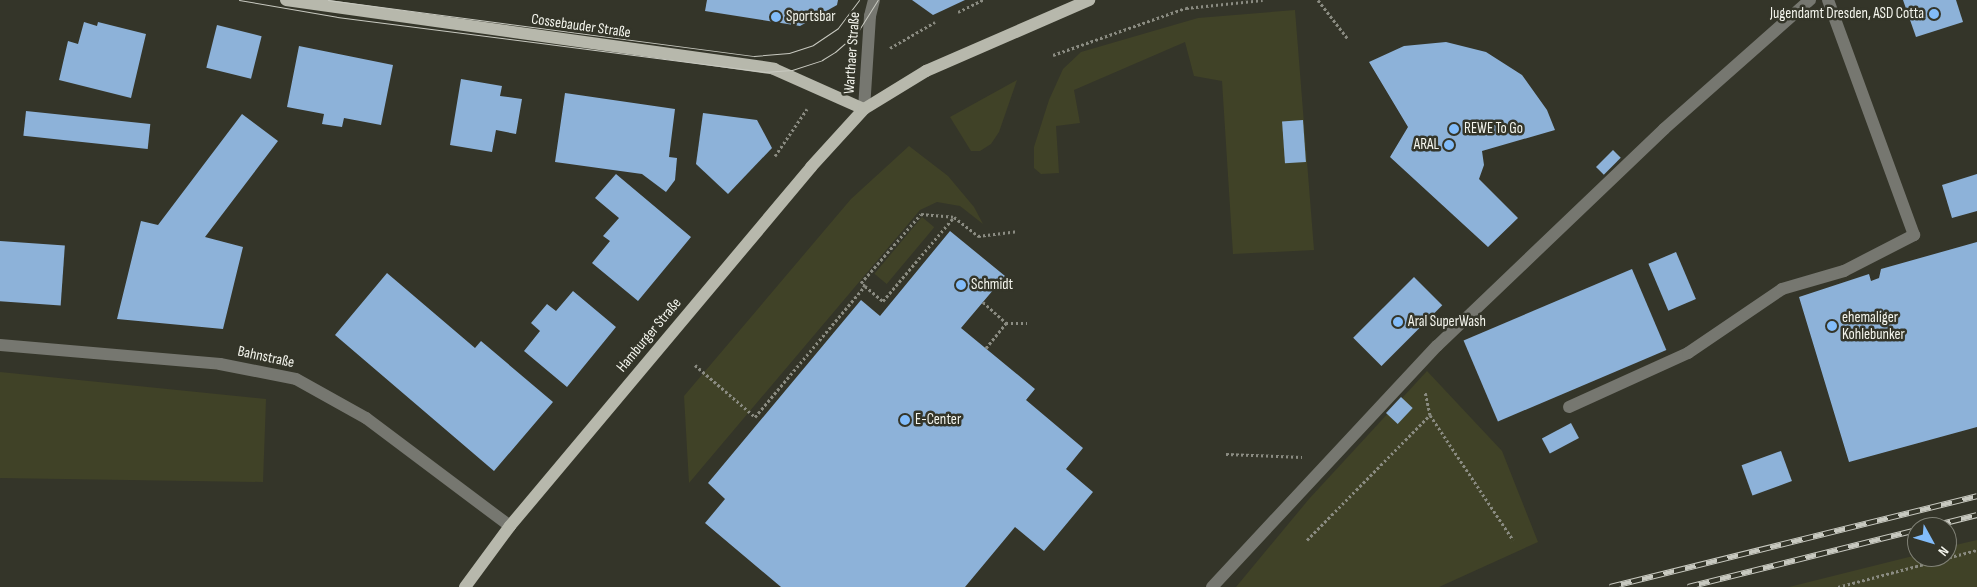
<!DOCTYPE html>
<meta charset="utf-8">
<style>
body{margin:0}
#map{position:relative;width:1977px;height:587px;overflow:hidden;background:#343529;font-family:"Sofia Sans Condensed",sans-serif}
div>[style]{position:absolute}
.green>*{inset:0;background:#404227;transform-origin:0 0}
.building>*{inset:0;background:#8db2d9;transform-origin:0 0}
.path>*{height:3px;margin-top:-1.5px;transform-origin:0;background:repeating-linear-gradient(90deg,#8a8b81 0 2.5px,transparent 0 5px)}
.minor>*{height:12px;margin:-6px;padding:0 6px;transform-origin:6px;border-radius:6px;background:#767770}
.major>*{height:12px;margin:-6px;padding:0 6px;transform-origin:6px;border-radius:6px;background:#b7b8ac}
.tram>*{height:1px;margin:-0.5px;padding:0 0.5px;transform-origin:0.5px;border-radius:0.5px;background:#c8c9c0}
.rail>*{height:5.5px;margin-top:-2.75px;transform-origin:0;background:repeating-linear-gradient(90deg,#343529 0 11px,#c8c9c0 0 22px);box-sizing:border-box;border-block:1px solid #c8c9c0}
.dots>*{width:14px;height:14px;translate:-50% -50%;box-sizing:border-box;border:2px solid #343529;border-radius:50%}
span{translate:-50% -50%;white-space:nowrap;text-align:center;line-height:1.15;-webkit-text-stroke:5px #343529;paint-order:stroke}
.poi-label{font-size:15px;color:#f4f5ed}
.right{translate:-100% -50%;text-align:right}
.left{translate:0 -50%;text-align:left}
.street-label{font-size:15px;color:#f4f5ed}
.north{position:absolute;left:1907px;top:517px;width:50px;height:50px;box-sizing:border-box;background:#343529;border:1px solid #818277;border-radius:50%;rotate:129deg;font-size:14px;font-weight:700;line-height:20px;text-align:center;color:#f4f5ed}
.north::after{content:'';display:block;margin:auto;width:18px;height:22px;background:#82bcfa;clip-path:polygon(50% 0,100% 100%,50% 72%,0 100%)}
</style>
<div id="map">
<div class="green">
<i style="clip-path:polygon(1295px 10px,1314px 250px,1233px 254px,1222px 81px,1194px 76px,1185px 42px,1074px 90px,1080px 123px,1056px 126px,1059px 173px,1041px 174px,1034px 168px,1034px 147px,1049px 100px,1063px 69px,1081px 52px,1198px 18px)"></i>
<i style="clip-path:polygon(1017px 80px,999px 132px,991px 144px,980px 151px,971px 151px,950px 117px)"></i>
<i style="clip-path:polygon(909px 146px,948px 176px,974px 207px,983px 224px,960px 206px,937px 202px,920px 210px,689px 483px,684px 396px,851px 199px)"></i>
<i style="left:922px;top:217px;width:16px;height:74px;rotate:40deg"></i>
<i style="clip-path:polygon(1427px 371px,1502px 451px,1538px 542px,1439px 587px,1236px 587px,1309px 499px)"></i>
<i style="clip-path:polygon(0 372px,266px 399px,263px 482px,0 478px)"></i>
<i style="clip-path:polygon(1977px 540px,1977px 587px,1789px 587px,1917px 555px,1947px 557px,1947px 547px)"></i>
</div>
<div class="building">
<i style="clip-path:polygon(707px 0,838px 0,837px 5px,800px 26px,705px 11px)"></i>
<i style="clip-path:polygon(912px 0,965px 0,933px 15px)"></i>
<i style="clip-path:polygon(1903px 0,1956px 0,1963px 22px,1916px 37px)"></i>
<i style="clip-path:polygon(84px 22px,97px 26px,98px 22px,146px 34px,131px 98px,59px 80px,68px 41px,78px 44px)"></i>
<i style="left:217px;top:25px;width:46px;height:44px;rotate:14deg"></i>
<i style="clip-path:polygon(1446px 42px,1486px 52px,1522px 75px,1547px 110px,1555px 130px,1482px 151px,1484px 165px,1479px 179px,1518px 218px,1488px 247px,1390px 157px,1408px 127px,1369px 62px,1404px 46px)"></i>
<i style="clip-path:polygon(299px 46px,393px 65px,381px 125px,344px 118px,342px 127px,322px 124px,324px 114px,287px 107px)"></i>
<i style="clip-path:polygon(461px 79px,502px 86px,500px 96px,522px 99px,516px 134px,496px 130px,492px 152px,450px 145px)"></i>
<i style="clip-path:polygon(565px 93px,675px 109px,669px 157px,677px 158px,675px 180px,666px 192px,642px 174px,555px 162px)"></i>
<i style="left:26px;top:111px;width:125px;height:25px;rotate:6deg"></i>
<i style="clip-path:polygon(703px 113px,757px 120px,772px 148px,728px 194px,696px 164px)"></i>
<i style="clip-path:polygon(242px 114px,278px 141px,205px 237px,243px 247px,223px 329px,117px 319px,141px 221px,158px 225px)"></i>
<i style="left:1303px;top:120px;width:42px;height:21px;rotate:86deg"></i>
<i style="left:1613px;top:150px;width:11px;height:24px;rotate:45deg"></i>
<i style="clip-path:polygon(616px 174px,691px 237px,638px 301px,592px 263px,610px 241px,603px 236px,619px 218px,595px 198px)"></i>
<i style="clip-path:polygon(1977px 174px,1977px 211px,1952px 218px,1942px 185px)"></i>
<i style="clip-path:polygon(950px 231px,1005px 276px,961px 328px,1035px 389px,1026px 400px,1083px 448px,1066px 469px,1093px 492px,1044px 551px,1015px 527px,965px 587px,781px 587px,705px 523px,725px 499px,708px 483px,861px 300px,880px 316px)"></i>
<i style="left:0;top:241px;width:65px;height:60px;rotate:4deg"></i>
<i style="clip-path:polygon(1977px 242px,1977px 427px,1849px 462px,1799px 297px,1869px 274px,1871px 281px,1879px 278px,1881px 269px)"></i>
<i style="left:1676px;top:252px;width:51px;height:30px;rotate:67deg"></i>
<i style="left:1632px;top:269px;width:88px;height:183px;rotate:67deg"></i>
<i style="clip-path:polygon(387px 273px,475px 348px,481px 341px,553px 402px,494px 471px,335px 335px)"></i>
<i style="left:1414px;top:277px;width:40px;height:86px;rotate:45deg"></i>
<i style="clip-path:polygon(573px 291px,616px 327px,567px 387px,524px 351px,540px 331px,531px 323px,547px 304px,556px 311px)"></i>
<i style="left:1401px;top:397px;width:16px;height:22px;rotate:43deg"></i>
<i style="left:1571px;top:423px;width:17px;height:33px;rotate:62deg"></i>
<i style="left:1781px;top:451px;width:32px;height:42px;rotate:70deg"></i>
</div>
<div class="path">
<i style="left:1318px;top:0;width:49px;rotate:52.4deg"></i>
<i style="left:958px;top:12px;width:28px;rotate:-26deg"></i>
<i style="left:890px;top:48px;width:52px;rotate:-30deg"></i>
<i style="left:1053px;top:55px;width:141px;rotate:-19.5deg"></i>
<i style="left:1186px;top:8px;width:77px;rotate:-5.9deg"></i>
<i style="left:775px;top:156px;width:57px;rotate:-55.8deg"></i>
<i style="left:865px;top:286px;width:5px;rotate:-143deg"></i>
<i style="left:861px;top:283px;width:91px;rotate:-49deg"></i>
<i style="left:921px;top:214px;width:32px;rotate:5deg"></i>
<i style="left:983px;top:302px;width:31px;rotate:42deg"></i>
<i style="left:986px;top:348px;width:32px;rotate:-51deg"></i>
<i style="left:1006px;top:323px;width:21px"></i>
<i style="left:695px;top:365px;width:79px;rotate:40.9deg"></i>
<i style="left:755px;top:417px;width:171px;rotate:-50deg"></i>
<i style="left:865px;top:286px;width:23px;rotate:40deg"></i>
<i style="left:883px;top:301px;width:110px;rotate:-49.8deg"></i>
<i style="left:954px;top:217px;width:31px;rotate:38deg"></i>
<i style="left:978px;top:236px;width:39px;rotate:-7deg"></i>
<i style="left:1430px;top:415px;width:150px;rotate:56.4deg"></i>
<i style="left:1226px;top:454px;width:76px;rotate:2.3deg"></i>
<i style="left:1307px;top:540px;width:175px;rotate:-45.5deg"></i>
<i style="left:1430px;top:415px;width:24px;rotate:-102deg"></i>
<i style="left:1838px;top:587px;width:144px;rotate:-14.9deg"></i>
</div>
<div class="minor">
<i style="left:864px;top:109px;width:93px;rotate:-86.3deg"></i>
<i style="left:870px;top:16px;width:16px;rotate:-76deg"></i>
<i style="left:0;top:345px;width:221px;rotate:4.9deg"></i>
<i style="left:220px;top:364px;width:77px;rotate:11.2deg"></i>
<i style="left:296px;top:379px;width:80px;rotate:29.1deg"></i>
<i style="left:366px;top:418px;width:180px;rotate:36.9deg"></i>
<i style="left:1569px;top:407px;width:131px;rotate:-24.4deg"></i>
<i style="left:1688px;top:353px;width:114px;rotate:-34.2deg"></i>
<i style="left:1782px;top:289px;width:65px;rotate:-16.2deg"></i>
<i style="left:1844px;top:271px;width:79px;rotate:-27.2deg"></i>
<i style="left:1914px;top:235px;width:250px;rotate:-110.1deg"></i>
<i style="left:1212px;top:587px;width:330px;rotate:-47deg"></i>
<i style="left:1437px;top:346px;width:314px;rotate:-43.7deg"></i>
<i style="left:1664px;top:129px;width:195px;rotate:-41.5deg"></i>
</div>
<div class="major">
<i style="left:286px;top:0;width:493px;rotate:8deg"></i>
<i style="left:774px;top:69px;width:98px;rotate:24deg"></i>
<i style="left:465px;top:587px;width:76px;rotate:-53.6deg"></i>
<i style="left:510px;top:526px;width:468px;rotate:-50deg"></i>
<i style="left:811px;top:167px;width:79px;rotate:-47.6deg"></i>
<i style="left:864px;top:109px;width:73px;rotate:-31.5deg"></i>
<i style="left:926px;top:71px;width:178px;rotate:-23.5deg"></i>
</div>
<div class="tram">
<i style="left:239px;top:0;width:99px;rotate:9.8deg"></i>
<i style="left:337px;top:17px;width:431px;rotate:7.3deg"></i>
<i style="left:764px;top:72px;width:28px;rotate:-4deg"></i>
<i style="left:792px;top:70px;width:32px;rotate:-18deg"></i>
<i style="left:822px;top:60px;width:15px;rotate:-32deg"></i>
<i style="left:835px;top:52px;width:29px;rotate:-41deg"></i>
<i style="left:857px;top:33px;width:39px;rotate:-58deg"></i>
<i style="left:328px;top:0;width:430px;rotate:7.5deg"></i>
<i style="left:754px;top:56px;width:35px;rotate:-5deg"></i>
<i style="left:789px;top:53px;width:25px;rotate:-18deg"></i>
<i style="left:813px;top:45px;width:30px;rotate:-34deg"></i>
<i style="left:838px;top:28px;width:35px;rotate:-53deg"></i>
</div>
<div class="rail">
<i style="left:1929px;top:527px;width:49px;rotate:-14deg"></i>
<i style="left:1610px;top:587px;width:378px;rotate:-13.9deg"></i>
<i style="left:1688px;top:587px;width:236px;rotate:-14deg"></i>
</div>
<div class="dots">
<i style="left:1934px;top:14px;background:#82bcfa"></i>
<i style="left:776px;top:17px;background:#82bcfa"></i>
<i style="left:1454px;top:129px;background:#82bcfa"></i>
<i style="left:1449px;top:145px;background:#82bcfa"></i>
<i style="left:961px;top:285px;background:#82bcfa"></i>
<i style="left:1398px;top:322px;background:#82bcfa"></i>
<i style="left:1832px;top:326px;background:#82bcfa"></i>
<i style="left:905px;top:420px;background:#82bcfa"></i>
</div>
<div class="poi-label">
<span class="right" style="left:1924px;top:14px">Jugendamt Dresden, ASD Cotta</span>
<span class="left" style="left:786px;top:17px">Sportsbar</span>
<span class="left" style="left:1464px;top:129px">REWE To Go</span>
<span class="right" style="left:1439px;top:145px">ARAL</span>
<span class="left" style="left:971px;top:285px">Schmidt</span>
<span class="left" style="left:1842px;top:326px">ehemaliger<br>Kohlebunker</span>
<span class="left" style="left:1408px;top:322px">Aral SuperWash</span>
<span class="left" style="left:915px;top:420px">E-Center</span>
</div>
<div class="street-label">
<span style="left:581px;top:26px;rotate:8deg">Cossebauder Straße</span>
<span style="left:852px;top:53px;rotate:-86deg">Warthaer Straße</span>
<span style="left:649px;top:335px;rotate:-50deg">Hamburger Straße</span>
<span style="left:266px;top:357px;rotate:12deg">Bahnstraße</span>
</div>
<div class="north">N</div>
</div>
